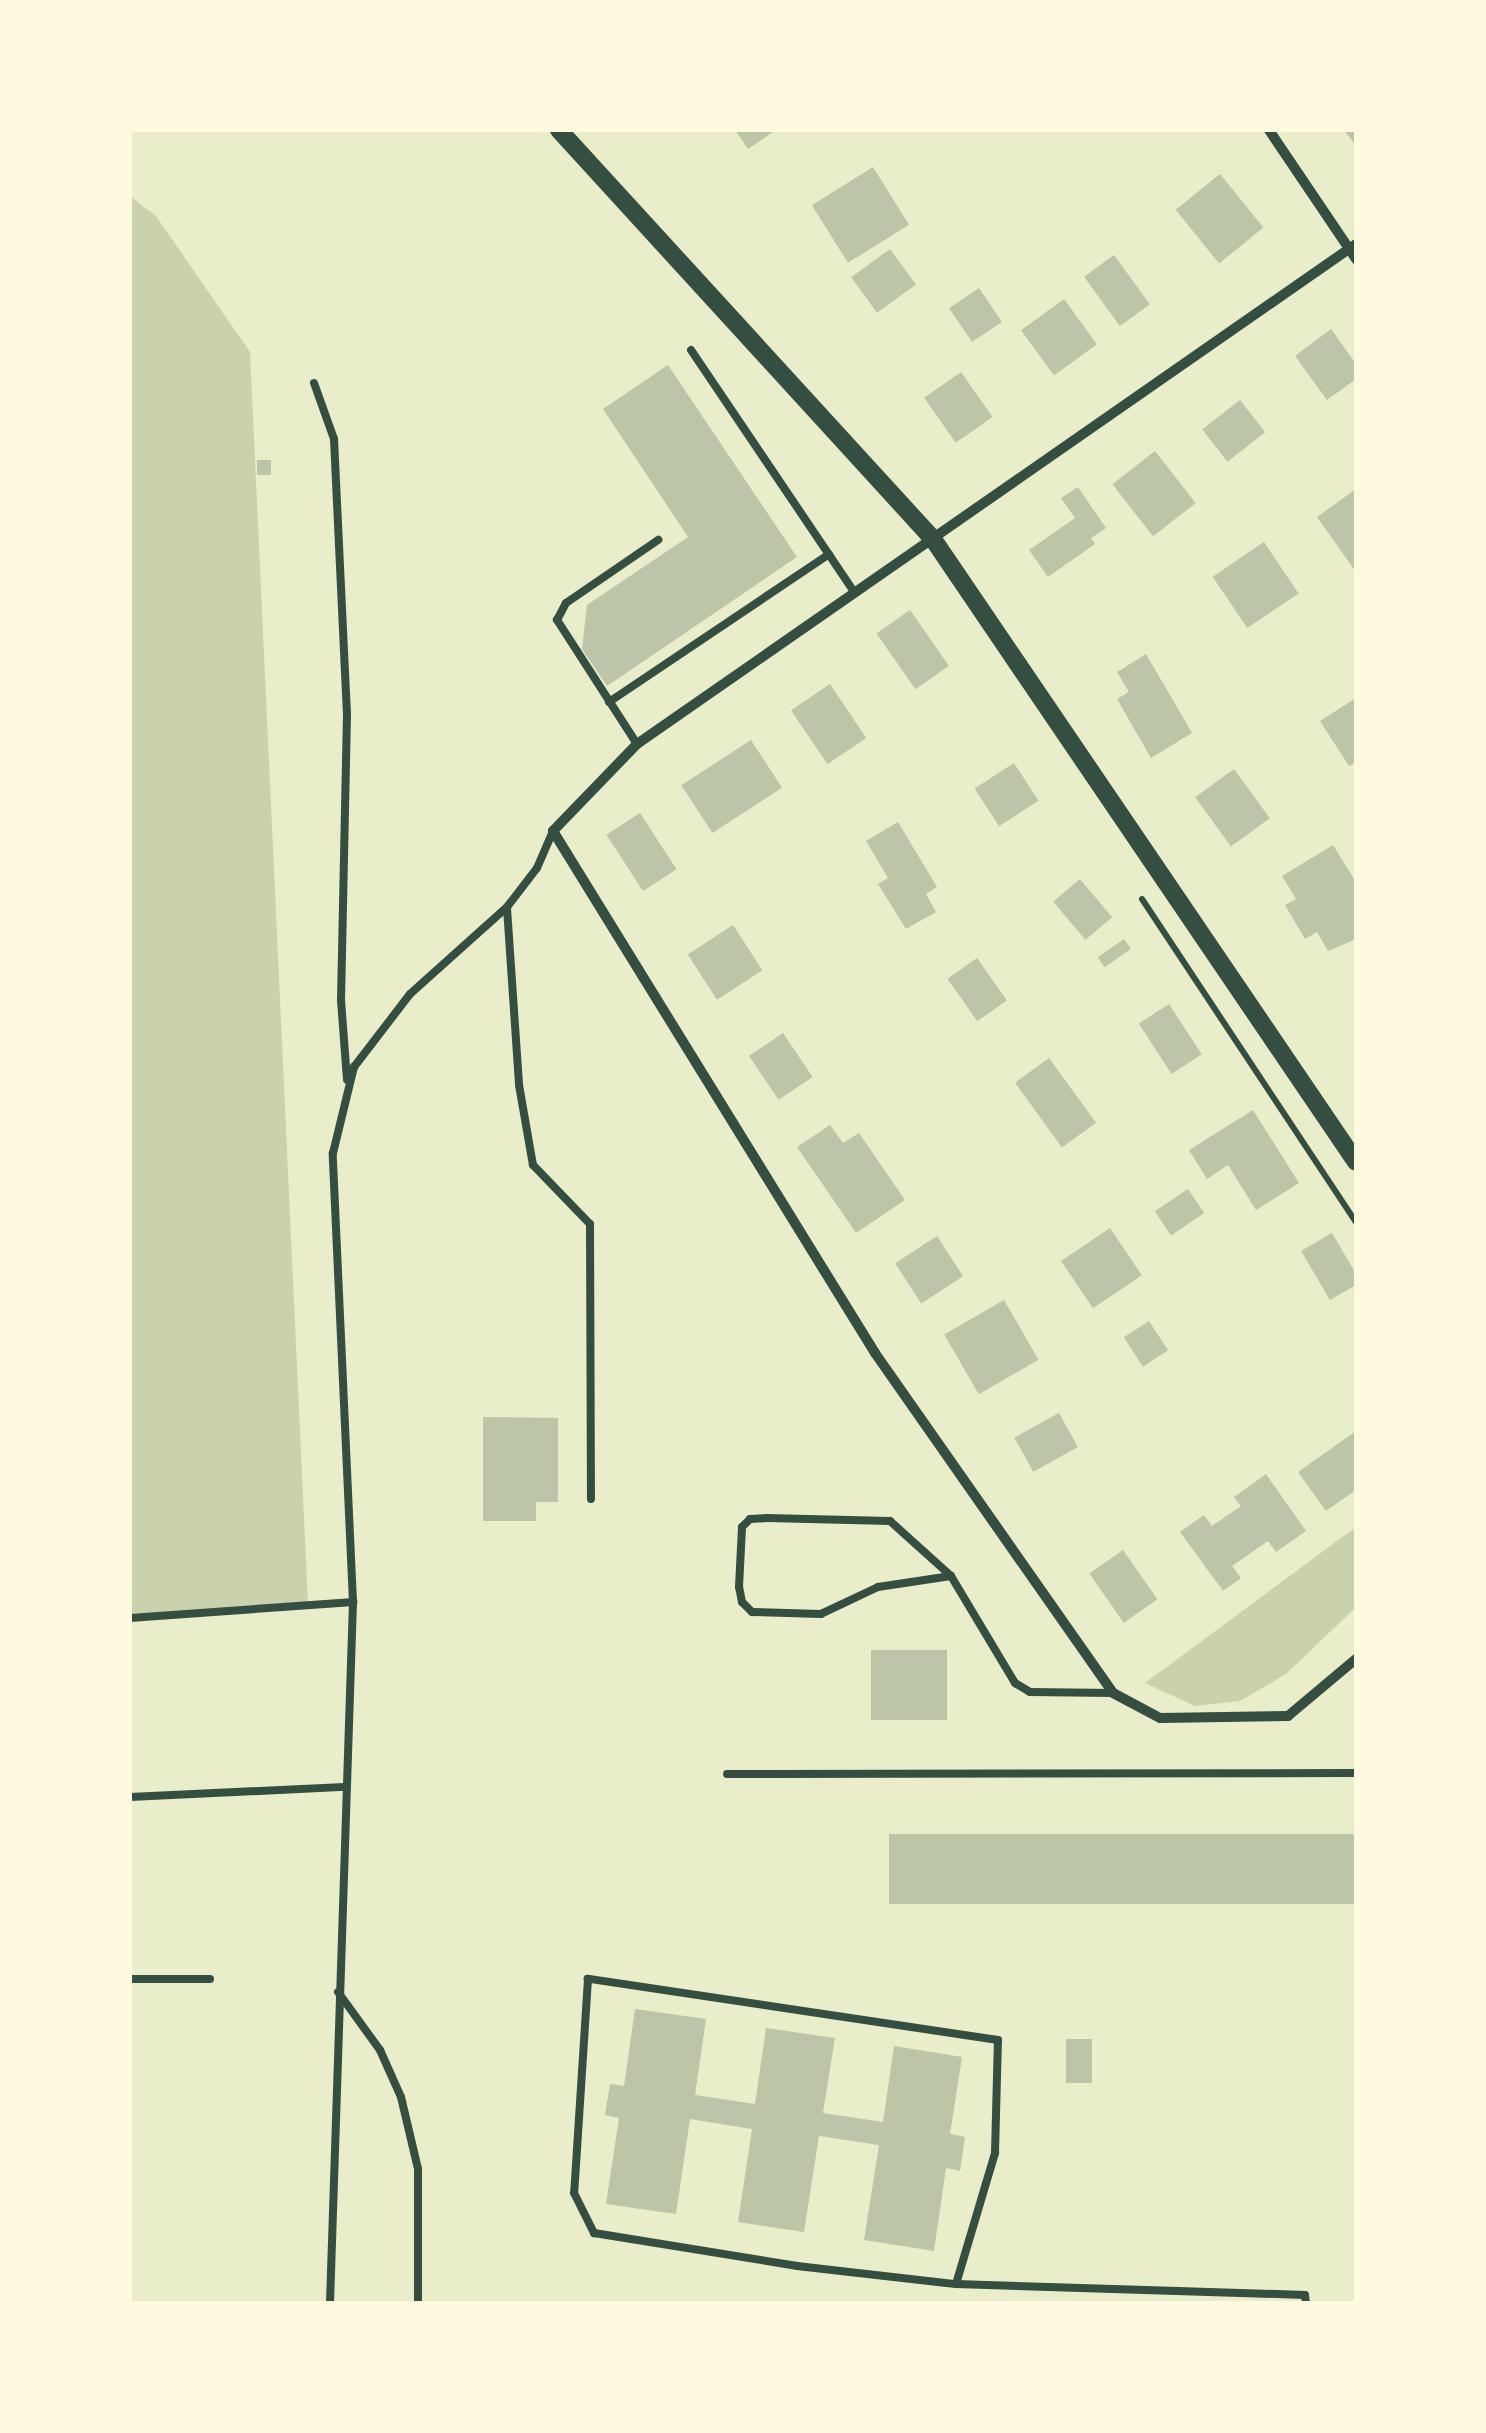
<!DOCTYPE html>
<style>
body{margin:0}
#map{position:relative;width:1486px;height:2433px;overflow:hidden;background:#e9edc9;font-family:"Playfair Display",serif}
div>[style]{position:absolute}
.green>*{inset:0;background:#cad2ad}
.building>*{inset:0;background:#bcc5a7;transform-origin:0 0}
.path>*{height:6px;margin:-3px;padding:0 3px;transform-origin:3px;border-radius:3px;background:#344e41}
.service>*{height:8px;margin:-4px;padding:0 4px;transform-origin:4px;border-radius:4px;background:#344e41}
.minor>*{height:10px;margin:-5px;padding:0 5px;transform-origin:5px;border-radius:5px;background:#344e41}
.tertiary>*{height:18px;margin:-9px;padding:0 9px;transform-origin:9px;border-radius:9px;background:#344e41}
span{translate:-50% -50%;white-space:nowrap;text-align:center;line-height:1.15;-webkit-text-stroke:10px #fefae0;paint-order:stroke}
.frame{position:absolute;inset:0;border:132px solid #fefae0;pointer-events:none}
</style>
<div id="map">
<div class="green">
<i style="clip-path:polygon(130px 196px,156px 216px,250px 352px,308px 1604px,130px 1615px)"></i>
<i style="clip-path:polygon(1356px 1527px,1356px 1607px,1286px 1674px,1240px 1701px,1195px 1706px,1145px 1683px)"></i>
</div>
<div class="building">
<i style="clip-path:polygon(735px 130px,776px 130px,748px 149px)"></i>
<i style="clip-path:polygon(1344px 130px,1356px 130px,1356px 146px)"></i>
<i style="left:873px;top:167px;width:68px;height:72px;rotate:58deg"></i>
<i style="left:1220px;top:174px;width:69px;height:57px;rotate:51deg"></i>
<i style="left:890px;top:249px;width:44px;height:48px;rotate:54deg"></i>
<i style="left:1114px;top:255px;width:61px;height:37px;rotate:54deg"></i>
<i style="left:979px;top:288px;width:41px;height:36px;rotate:56deg"></i>
<i style="left:1064px;top:299px;width:56px;height:53px;rotate:54deg"></i>
<i style="clip-path:polygon(1331px 329px,1356px 364px,1356px 379px,1327px 400px,1295px 356px)"></i>
<i style="clip-path:polygon(668px 365px,797px 557px,607px 686px,582px 649px,587px 605px,688px 537px,603px 409px)"></i>
<i style="left:961px;top:372px;width:55px;height:45px;rotate:55deg"></i>
<i style="left:1240px;top:400px;width:41px;height:48px;rotate:52deg"></i>
<i style="left:1155px;top:451px;width:66px;height:54px;rotate:52deg"></i>
<i style="left:271px;top:460px;width:15px;height:14px;rotate:90deg"></i>
<i style="clip-path:polygon(1078px 487px,1106px 528px,1091px 538px,1095px 544px,1048px 577px,1029px 550px,1075px 518px,1061px 498px)"></i>
<i style="clip-path:polygon(1356px 489px,1356px 572px,1317px 517px)"></i>
<i style="left:1264px;top:542px;width:62px;height:62px;rotate:56deg"></i>
<i style="left:910px;top:610px;width:68px;height:41px;rotate:55deg"></i>
<i style="clip-path:polygon(1146px 654px,1192px 733px,1151px 758px,1117px 699px,1129px 692px,1117px 672px)"></i>
<i style="left:830px;top:684px;width:65px;height:47px;rotate:56deg"></i>
<i style="clip-path:polygon(1356px 698px,1356px 762px,1349px 766px,1320px 721px)"></i>
<i style="left:751px;top:740px;width:57px;height:83px;rotate:57deg"></i>
<i style="left:1014px;top:763px;width:45px;height:47px;rotate:57deg"></i>
<i style="left:1234px;top:769px;width:61px;height:48px;rotate:54deg"></i>
<i style="left:640px;top:813px;width:67px;height:40px;rotate:57deg"></i>
<i style="clip-path:polygon(898px 822px,937px 887px,926px 894px,936px 912px,906px 929px,878px 884px,888px 878px,866px 841px)"></i>
<i style="clip-path:polygon(1333px 845px,1356px 882px,1356px 939px,1328px 951px,1317px 932px,1305px 939px,1285px 905px,1296px 899px,1282px 876px)"></i>
<i style="left:1080px;top:879px;width:50px;height:35px;rotate:50deg"></i>
<i style="left:733px;top:925px;width:54px;height:54px;rotate:57deg"></i>
<i style="left:1124px;top:939px;width:12px;height:32px;rotate:55deg"></i>
<i style="left:977px;top:958px;width:52px;height:36px;rotate:55deg"></i>
<i style="left:1169px;top:1004px;width:60px;height:36px;rotate:57deg"></i>
<i style="left:783px;top:1033px;width:53px;height:41px;rotate:56deg"></i>
<i style="left:1049px;top:1058px;width:80px;height:42px;rotate:54deg"></i>
<i style="clip-path:polygon(1253px 1110px,1299px 1183px,1256px 1210px,1228px 1165px,1207px 1179px,1189px 1150px)"></i>
<i style="clip-path:polygon(830px 1125px,843px 1143px,859px 1133px,905px 1200px,856px 1233px,797px 1147px)"></i>
<i style="left:1188px;top:1189px;width:29px;height:40px;rotate:56deg"></i>
<i style="left:1110px;top:1228px;width:57px;height:59px;rotate:56deg"></i>
<i style="clip-path:polygon(1332px 1233px,1356px 1274px,1356px 1285px,1330px 1300px,1301px 1251px)"></i>
<i style="left:937px;top:1236px;width:48px;height:50px;rotate:57deg"></i>
<i style="left:1004px;top:1300px;width:69px;height:69px;rotate:60deg"></i>
<i style="left:1149px;top:1321px;width:35px;height:30px;rotate:57deg"></i>
<i style="left:1059px;top:1413px;width:39px;height:51px;rotate:61deg"></i>
<i style="clip-path:polygon(483px 1417px,558px 1418px,558px 1502px,536px 1502px,536px 1521px,483px 1521px)"></i>
<i style="clip-path:polygon(1356px 1431px,1356px 1496px,1353px 1492px,1326px 1511px,1298px 1472px)"></i>
<i style="clip-path:polygon(1266px 1474px,1306px 1531px,1276px 1552px,1268px 1541px,1232px 1566px,1241px 1578px,1223px 1591px,1180px 1532px,1204px 1515px,1212px 1526px,1241px 1506px,1234px 1497px)"></i>
<i style="left:1123px;top:1550px;width:60px;height:41px;rotate:55deg"></i>
<i style="left:871px;top:1650px;width:76px;height:70px"></i>
<i style="left:1356px;top:1834px;width:70px;height:467px;rotate:90deg"></i>
<i style="clip-path:polygon(635px 2009px,706px 2019px,695px 2095px,755px 2104px,766px 2028px,835px 2038px,823px 2113px,883px 2122px,894px 2046px,962px 2057px,950px 2134px,965px 2137px,960px 2171px,946px 2168px,934px 2251px,864px 2240px,879px 2145px,819px 2136px,804px 2232px,738px 2222px,752px 2129px,690px 2119px,676px 2214px,606px 2204px,619px 2118px,605px 2115px,610px 2084px,624px 2086px)"></i>
<i style="left:1092px;top:2039px;width:44px;height:26px;rotate:90deg"></i>
</div>
<div class="path">
<i style="left:1142px;top:899px;width:387px;rotate:56.5deg"></i>
</div>
<div class="service">
<i style="left:691px;top:350px;width:293px;rotate:56deg"></i>
<i style="left:314px;top:383px;width:59px;rotate:70.3deg"></i>
<i style="left:334px;top:439px;width:275px;rotate:87.3deg"></i>
<i style="left:347px;top:714px;width:286px;rotate:91.2deg"></i>
<i style="left:341px;top:1000px;width:80px;rotate:85.7deg"></i>
<i style="left:609px;top:702px;width:265px;rotate:-33.9deg"></i>
<i style="left:637px;top:744px;width:148px;rotate:-122.8deg"></i>
<i style="left:557px;top:620px;width:19px;rotate:-62deg"></i>
<i style="left:566px;top:603px;width:112px;rotate:-34.4deg"></i>
<i style="left:507px;top:908px;width:177px;rotate:86.1deg"></i>
<i style="left:519px;top:1085px;width:81px;rotate:80.1deg"></i>
<i style="left:533px;top:1165px;width:82px;rotate:46deg"></i>
<i style="left:590px;top:1224px;width:275px;rotate:89.8deg"></i>
<i style="left:951px;top:1576px;width:74px;rotate:171.4deg"></i>
<i style="left:878px;top:1587px;width:63px;rotate:154.7deg"></i>
<i style="left:821px;top:1614px;width:69px;rotate:-178.3deg"></i>
<i style="left:752px;top:1612px;width:14px;rotate:-135deg"></i>
<i style="left:742px;top:1602px;width:15px;rotate:-101deg"></i>
<i style="left:739px;top:1587px;width:60px;rotate:-87.1deg"></i>
<i style="left:742px;top:1527px;width:11px;rotate:-45deg"></i>
<i style="left:750px;top:1519px;width:17px;rotate:-3deg"></i>
<i style="left:767px;top:1518px;width:123px;rotate:1.4deg"></i>
<i style="left:890px;top:1521px;width:82px;rotate:42deg"></i>
<i style="left:951px;top:1576px;width:125px;rotate:59.1deg"></i>
<i style="left:1015px;top:1683px;width:17px;rotate:31deg"></i>
<i style="left:1030px;top:1692px;width:83px;rotate:0.7deg"></i>
<i style="left:130px;top:1618px;width:224px;rotate:-4.1deg"></i>
<i style="left:727px;top:1774px;width:629px;rotate:-0.09deg"></i>
<i style="left:130px;top:1797px;width:215px;rotate:-2.7deg"></i>
<i style="left:130px;top:1979px;width:80px"></i>
<i style="left:338px;top:1992px;width:72px;rotate:54.1deg"></i>
<i style="left:380px;top:2050px;width:51px;rotate:65.9deg"></i>
<i style="left:401px;top:2097px;width:74px;rotate:76.7deg"></i>
<i style="left:418px;top:2169px;width:134px;rotate:90deg"></i>
<i style="left:956px;top:2284px;width:137px;rotate:-73.4deg"></i>
<i style="left:995px;top:2153px;width:113px;rotate:-88.5deg"></i>
<i style="left:998px;top:2040px;width:415px;rotate:-171.5deg"></i>
<i style="left:588px;top:1979px;width:214px;rotate:93.7deg"></i>
<i style="left:574px;top:2193px;width:45px;rotate:63.4deg"></i>
<i style="left:594px;top:2233px;width:206px;rotate:9.2deg"></i>
<i style="left:797px;top:2266px;width:160px;rotate:6.5deg"></i>
<i style="left:956px;top:2284px;width:349px;rotate:1.8deg"></i>
<i style="left:1305px;top:2295px;width:8px;rotate:83deg"></i>
<i style="left:330px;top:2303px;width:701px;rotate:-88.12deg"></i>
<i style="left:353px;top:1602px;width:449px;rotate:-92.6deg"></i>
<i style="left:333px;top:1153px;width:89px;rotate:-76.3deg"></i>
<i style="left:354px;top:1067px;width:92px;rotate:-52.5deg"></i>
<i style="left:410px;top:994px;width:130px;rotate:-41.9deg"></i>
<i style="left:507px;top:907px;width:49px;rotate:-52.4deg"></i>
<i style="left:537px;top:868px;width:40px;rotate:-66.6deg"></i>
</div>
<div class="minor">
<i style="left:1269px;top:130px;width:156px;rotate:56deg"></i>
<i style="left:1356px;top:244px;width:876px;rotate:145.18deg"></i>
<i style="left:637px;top:744px;width:121px;rotate:134deg"></i>
<i style="left:553px;top:831px;width:613px;rotate:58.33deg"></i>
<i style="left:875px;top:1353px;width:415px;rotate:55deg"></i>
<i style="left:1113px;top:1693px;width:53px;rotate:28deg"></i>
<i style="left:1160px;top:1718px;width:128px;rotate:-0.9deg"></i>
<i style="left:1288px;top:1716px;width:89px;rotate:-40deg"></i>
</div>
<div class="tertiary">
<i style="left:559px;top:130px;width:554px;rotate:47.56deg"></i>
<i style="left:933px;top:539px;width:753px;rotate:55.82deg"></i>
</div>
<div class="frame"></div>
</div>
